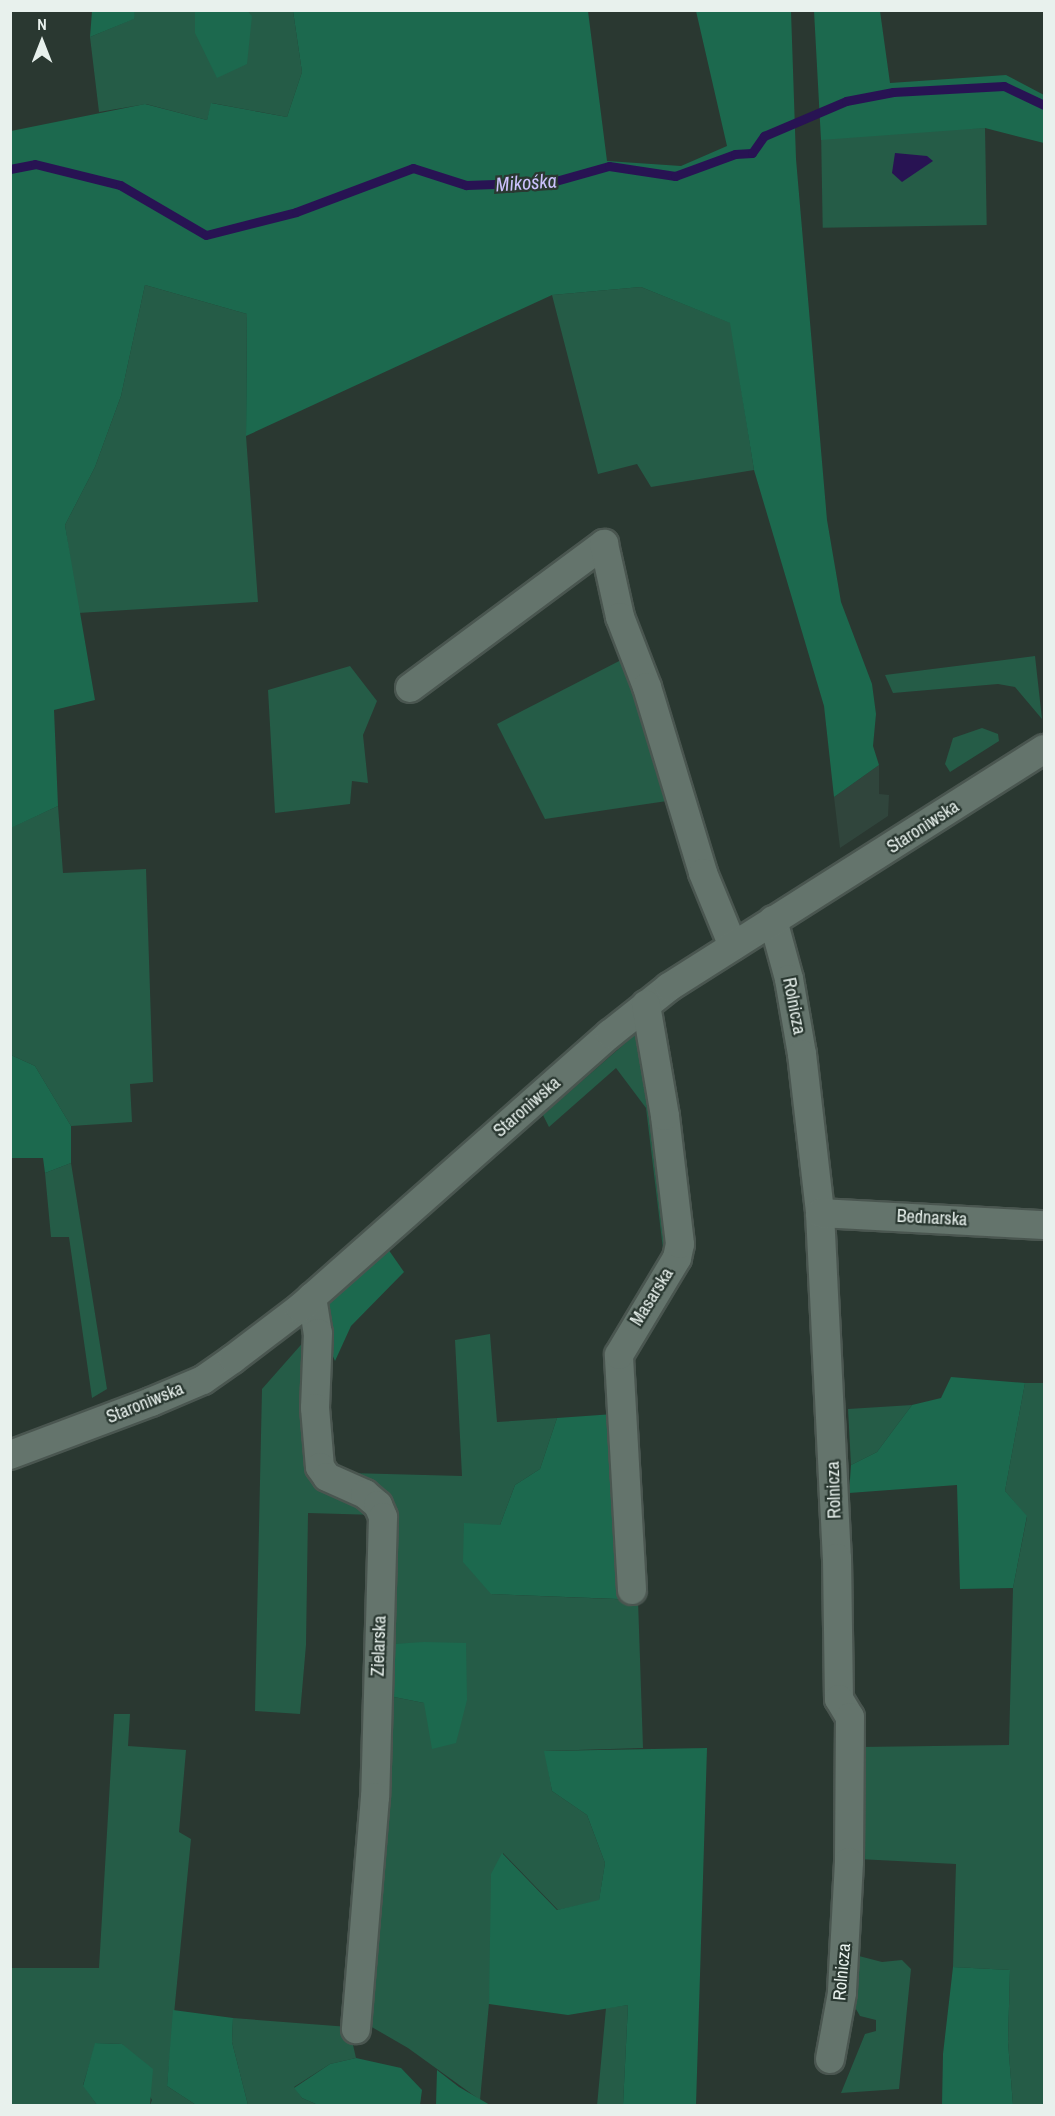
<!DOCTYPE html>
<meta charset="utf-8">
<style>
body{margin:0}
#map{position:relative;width:1055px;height:2116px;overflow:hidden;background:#2a3831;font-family:"Archivo Narrow",sans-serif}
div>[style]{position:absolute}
.built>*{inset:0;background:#30453c}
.green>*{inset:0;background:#255c47;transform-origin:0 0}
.forest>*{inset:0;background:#1c694e}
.water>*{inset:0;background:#281353}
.stream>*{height:9px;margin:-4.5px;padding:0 4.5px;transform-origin:4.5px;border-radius:4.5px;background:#281353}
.roads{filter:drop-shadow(2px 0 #4a5650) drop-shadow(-2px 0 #4a5650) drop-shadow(0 2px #4a5650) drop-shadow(0 -2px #4a5650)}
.minor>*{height:28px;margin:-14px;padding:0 14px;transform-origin:14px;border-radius:14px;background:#64746c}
span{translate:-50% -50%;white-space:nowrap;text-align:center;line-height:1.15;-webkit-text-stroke:4.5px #2a3831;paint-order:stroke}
.street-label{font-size:18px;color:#e8f1ed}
.water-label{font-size:20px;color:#cbc1fc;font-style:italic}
.frame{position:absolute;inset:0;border:12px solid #e8f1ed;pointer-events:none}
.north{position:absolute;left:12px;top:12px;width:60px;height:60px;-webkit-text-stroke:4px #2a3831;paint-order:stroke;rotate:0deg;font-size:16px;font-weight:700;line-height:24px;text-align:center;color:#e8f1ed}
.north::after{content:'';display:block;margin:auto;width:21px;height:27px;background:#e8f1ed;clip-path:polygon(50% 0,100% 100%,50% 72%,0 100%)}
</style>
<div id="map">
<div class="built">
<i style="clip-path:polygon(879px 765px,879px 794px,889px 795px,888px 816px,840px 848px,834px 797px)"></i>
</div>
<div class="green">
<i style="clip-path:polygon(135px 11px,195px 11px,195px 33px,252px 17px,248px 11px,293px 11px,302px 72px,287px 117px,212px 103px,207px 120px,146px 104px,99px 112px,90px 37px,133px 19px)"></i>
<i style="left:985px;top:128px;width:97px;height:164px;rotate:89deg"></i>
<i style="clip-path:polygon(145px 285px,247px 314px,246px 436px,258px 602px,78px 613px,65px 525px,95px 467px,121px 396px)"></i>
<i style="clip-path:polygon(641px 287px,731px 323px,754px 470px,651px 487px,637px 464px,598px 474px,552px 295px)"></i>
<i style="clip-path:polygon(1035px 656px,1042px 719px,1015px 687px,998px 684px,893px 693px,885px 675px)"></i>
<i style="clip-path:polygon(623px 659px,667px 801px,545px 819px,497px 724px)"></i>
<i style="clip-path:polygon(350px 666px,377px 701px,363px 735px,368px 783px,352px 781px,350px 804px,275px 813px,268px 690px)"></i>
<i style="clip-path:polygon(982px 728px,998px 734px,999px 741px,950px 772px,945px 764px,953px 738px)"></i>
<i style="clip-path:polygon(58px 806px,63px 873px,146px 869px,153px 1082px,130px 1084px,132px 1122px,71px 1126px,35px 1066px,11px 1055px,10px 828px)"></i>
<i style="clip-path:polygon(638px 1032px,673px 1235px,663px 1249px,646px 1108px,616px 1068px,549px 1127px,543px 1115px)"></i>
<i style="clip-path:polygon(71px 1163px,107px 1389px,92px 1398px,69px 1237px,51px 1237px,45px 1173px)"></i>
<i style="clip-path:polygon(490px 1334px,497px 1422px,557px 1418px,540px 1469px,515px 1485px,500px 1525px,491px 1594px,638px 1600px,643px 1748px,545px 1751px,552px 1791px,587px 1815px,605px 1863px,599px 1901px,558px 1910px,503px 1853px,480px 2100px,408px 2048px,370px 2026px,389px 1696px,424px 1703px,466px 1643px,392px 1644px,392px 1514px,349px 1473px,462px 1476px,455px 1340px)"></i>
<i style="clip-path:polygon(307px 1338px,306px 1418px,314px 1485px,377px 1515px,308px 1513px,306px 1645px,300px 1714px,255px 1711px,262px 1389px)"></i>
<i style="clip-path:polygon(1025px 1383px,1044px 1383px,1044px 2105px,1013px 2105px,1008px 2042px,1010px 1970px,953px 1967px,956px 1864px,858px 1859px,860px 1747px,1009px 1745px,1013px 1588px,1027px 1517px,1005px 1491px)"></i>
<i style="clip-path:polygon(912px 1405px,877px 1452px,851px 1465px,848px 1409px)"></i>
<i style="clip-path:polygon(114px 1714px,130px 1714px,128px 1746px,186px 1750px,179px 1832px,191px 1839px,167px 2086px,196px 2105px,150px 2105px,152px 2100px,122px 2044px,96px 2043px,83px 2085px,97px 2105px,11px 2105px,10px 1968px,99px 1968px)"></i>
<i style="clip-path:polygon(855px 1955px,882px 1962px,902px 1960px,911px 1969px,899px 2089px,841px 2093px,865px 2034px,876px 2031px,876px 2020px,860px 2016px,853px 2004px)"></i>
<i style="clip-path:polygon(628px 2005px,623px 2105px,597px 2106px,606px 2008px)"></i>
<i style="clip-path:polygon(233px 2018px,349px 2027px,356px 2058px,330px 2064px,294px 2087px,302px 2098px,318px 2105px,248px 2105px,232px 2042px)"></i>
</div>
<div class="forest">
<i style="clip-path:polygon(92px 11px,92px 10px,135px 11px,134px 19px,90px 37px)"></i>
<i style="clip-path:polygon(195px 11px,248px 11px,252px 16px,247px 64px,217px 78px,195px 33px)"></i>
<i style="clip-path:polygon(293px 11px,588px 11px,607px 161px,681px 166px,727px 146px,696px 11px,791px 11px,796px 159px,827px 520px,841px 602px,872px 684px,876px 714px,873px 746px,879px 765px,834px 797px,824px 706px,754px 470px,730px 323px,641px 287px,552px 295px,246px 436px,247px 314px,145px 285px,121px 396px,95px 467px,65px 525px,95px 700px,54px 710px,58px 806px,11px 828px,11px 131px,145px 104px,207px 120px,211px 103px,287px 117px,302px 72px)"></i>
<i style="clip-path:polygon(814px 11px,880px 11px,890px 83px,1006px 75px,1044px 95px,1044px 143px,985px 128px,821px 140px)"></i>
<i style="clip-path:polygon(11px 1055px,35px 1066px,71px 1126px,71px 1163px,45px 1173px,43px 1158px,11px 1158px)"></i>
<i style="clip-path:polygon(388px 1249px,404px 1272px,351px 1326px,335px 1361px,326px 1340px,329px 1303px)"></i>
<i style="clip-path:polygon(951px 1377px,1025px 1383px,1005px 1491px,1027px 1516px,1013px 1588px,960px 1589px,957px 1485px,849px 1493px,851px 1465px,877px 1452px,912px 1405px,941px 1398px)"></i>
<i style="clip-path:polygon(614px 1414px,618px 1599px,491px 1594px,463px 1562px,464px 1523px,500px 1525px,515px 1485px,540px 1469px,557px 1418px)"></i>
<i style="clip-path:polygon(424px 1642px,466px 1643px,467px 1700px,456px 1743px,432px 1749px,424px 1703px,389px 1696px,392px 1644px)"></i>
<i style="clip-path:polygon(707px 1748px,696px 2105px,623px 2105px,628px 2005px,568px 2015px,489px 2004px,491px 1874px,502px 1853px,557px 1910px,599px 1900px,605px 1863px,587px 1815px,552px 1791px,544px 1751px)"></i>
<i style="clip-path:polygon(953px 1967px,1010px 1970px,1008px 2042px,1013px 2105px,942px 2105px,943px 2054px)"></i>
<i style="clip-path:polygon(173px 2010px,233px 2018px,232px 2042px,248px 2105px,196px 2105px,167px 2086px)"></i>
<i style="clip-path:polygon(95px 2043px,122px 2044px,153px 2069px,150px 2105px,97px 2105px,83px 2086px)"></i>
<i style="clip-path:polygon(356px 2058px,401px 2068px,422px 2090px,420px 2105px,318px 2105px,302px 2098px,294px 2088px,330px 2064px)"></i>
<i style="clip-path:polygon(437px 2070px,459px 2087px,490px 2105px,436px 2105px)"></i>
</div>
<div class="water">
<i style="clip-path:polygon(895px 153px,927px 156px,933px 161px,902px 182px,892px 173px)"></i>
</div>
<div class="stream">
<i style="left:10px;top:169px;width:25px;rotate:-11deg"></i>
<i style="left:35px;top:164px;width:88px;rotate:13.9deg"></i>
<i style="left:120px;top:185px;width:99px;rotate:30.2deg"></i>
<i style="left:206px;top:235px;width:93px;rotate:-14.3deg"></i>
<i style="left:296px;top:212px;width:125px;rotate:-20.6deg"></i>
<i style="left:413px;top:168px;width:56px;rotate:17.8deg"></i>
<i style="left:466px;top:185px;width:86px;rotate:-2deg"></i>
<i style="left:552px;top:182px;width:59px;rotate:-15.7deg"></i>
<i style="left:609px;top:166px;width:67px;rotate:8.6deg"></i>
<i style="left:675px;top:176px;width:64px;rotate:-20.1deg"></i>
<i style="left:735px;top:154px;width:17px;rotate:-3deg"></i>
<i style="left:752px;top:153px;width:21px;rotate:-55deg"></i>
<i style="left:764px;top:136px;width:89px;rotate:-23.1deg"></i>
<i style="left:846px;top:101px;width:48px;rotate:-10.8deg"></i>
<i style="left:893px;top:92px;width:111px;rotate:-3.1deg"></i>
<i style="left:1004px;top:86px;width:44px;rotate:25.4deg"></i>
</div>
<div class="roads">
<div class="minor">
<i style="left:410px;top:688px;width:242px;rotate:-36.6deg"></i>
<i style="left:604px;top:544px;width:75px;rotate:77.6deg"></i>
<i style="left:620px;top:617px;width:75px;rotate:68.9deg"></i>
<i style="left:647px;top:687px;width:194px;rotate:73.2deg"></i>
<i style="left:703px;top:873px;width:79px;rotate:67.7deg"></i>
<i style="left:773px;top:920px;width:61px;rotate:74.8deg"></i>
<i style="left:789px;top:979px;width:76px;rotate:80.2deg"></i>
<i style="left:802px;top:1054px;width:160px;rotate:83.5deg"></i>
<i style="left:820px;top:1213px;width:345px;rotate:87.2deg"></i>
<i style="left:837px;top:1558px;width:141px;rotate:89.2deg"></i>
<i style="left:839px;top:1699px;width:21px;rotate:59deg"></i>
<i style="left:850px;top:1717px;width:145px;rotate:90.4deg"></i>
<i style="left:849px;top:1862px;width:131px;rotate:93.1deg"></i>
<i style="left:842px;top:1993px;width:67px;rotate:100.3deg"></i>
<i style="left:820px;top:1213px;width:224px;rotate:3.1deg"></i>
<i style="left:312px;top:1297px;width:36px;rotate:81deg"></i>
<i style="left:318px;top:1333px;width:75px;rotate:92.3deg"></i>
<i style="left:315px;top:1408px;width:59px;rotate:85.2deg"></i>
<i style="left:320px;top:1467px;width:12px;rotate:55deg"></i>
<i style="left:327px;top:1477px;width:42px;rotate:24.1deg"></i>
<i style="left:365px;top:1494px;width:17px;rotate:40deg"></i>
<i style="left:378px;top:1505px;width:13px;rotate:67deg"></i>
<i style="left:383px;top:1517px;width:280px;rotate:91.6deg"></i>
<i style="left:375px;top:1797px;width:233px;rotate:94.7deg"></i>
<i style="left:10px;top:1455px;width:151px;rotate:-20.6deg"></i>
<i style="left:151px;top:1402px;width:56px;rotate:-22.9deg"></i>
<i style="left:203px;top:1380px;width:37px;rotate:-35deg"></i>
<i style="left:233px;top:1359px;width:84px;rotate:-37.3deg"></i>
<i style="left:300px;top:1308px;width:414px;rotate:-41.5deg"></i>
<i style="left:610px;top:1034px;width:75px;rotate:-38.5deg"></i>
<i style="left:669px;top:987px;width:444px;rotate:-32.4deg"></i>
<i style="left:632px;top:1590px;width:235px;rotate:-93.2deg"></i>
<i style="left:619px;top:1355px;width:113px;rotate:-59.1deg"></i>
<i style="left:677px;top:1258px;width:14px;rotate:-78deg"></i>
<i style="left:680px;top:1244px;width:129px;rotate:-96.7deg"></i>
<i style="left:665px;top:1116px;width:113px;rotate:-99.7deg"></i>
</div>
</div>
<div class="street-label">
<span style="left:923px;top:827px;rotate:-33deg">Staroniwska</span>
<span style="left:794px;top:1006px;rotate:79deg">Rolnicza</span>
<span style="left:527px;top:1107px;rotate:-41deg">Staroniwska</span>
<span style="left:932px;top:1218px;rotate:3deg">Bednarska</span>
<span style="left:652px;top:1297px;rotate:-58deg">Masarska</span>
<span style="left:145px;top:1403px;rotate:-22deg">Staroniwska</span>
<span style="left:834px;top:1490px;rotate:-92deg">Rolnicza</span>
<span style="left:379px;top:1646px;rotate:-88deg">Zielarska</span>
<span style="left:842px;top:1972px;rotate:-85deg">Rolnicza</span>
</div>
<div class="water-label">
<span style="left:526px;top:182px;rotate:-4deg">Mikośka</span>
</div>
<div class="frame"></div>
<div class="north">N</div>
</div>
